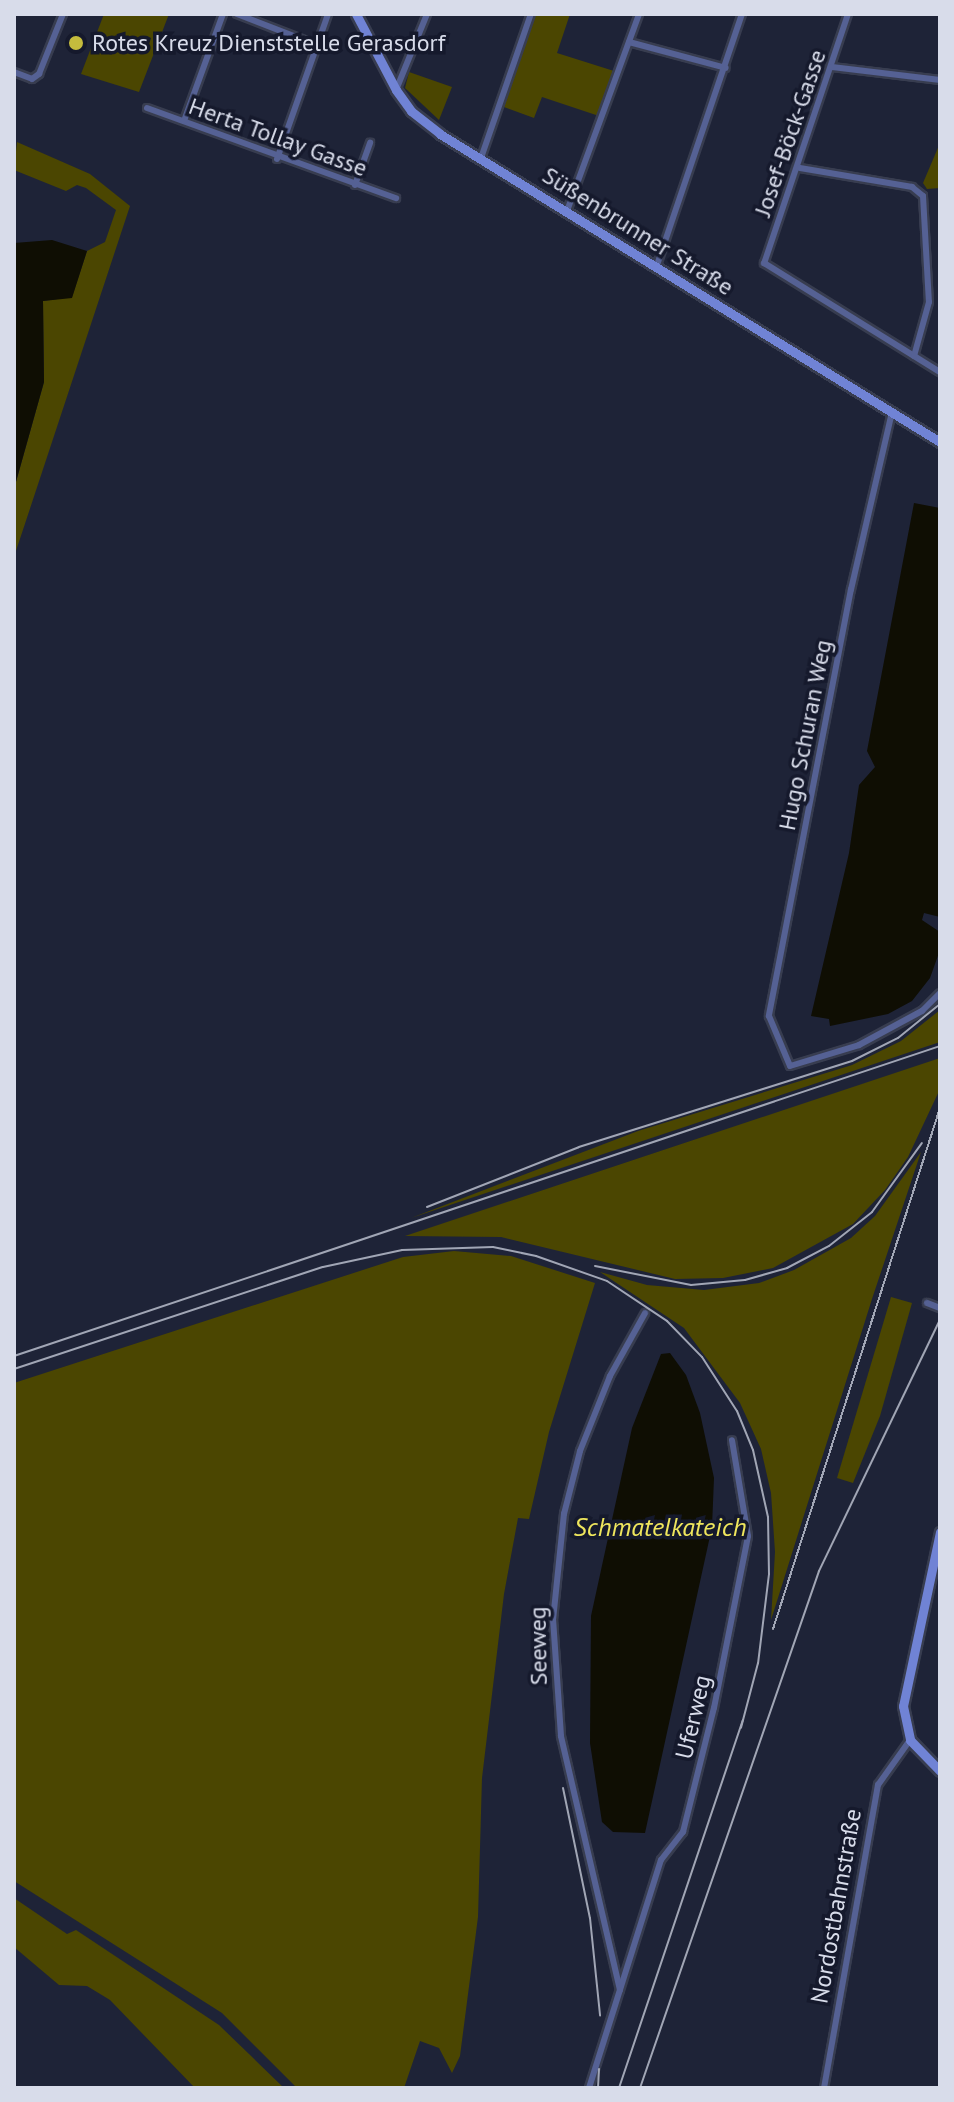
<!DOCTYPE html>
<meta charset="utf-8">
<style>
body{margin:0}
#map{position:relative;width:954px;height:2102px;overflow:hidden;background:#1e2337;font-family:"PT Sans",sans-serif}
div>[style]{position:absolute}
.green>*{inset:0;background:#4b4601}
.water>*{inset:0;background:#0f0e03}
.roads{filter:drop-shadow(2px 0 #383d50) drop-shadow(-2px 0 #383d50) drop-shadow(0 2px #383d50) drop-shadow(0 -2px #383d50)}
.street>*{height:6px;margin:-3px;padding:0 3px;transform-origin:3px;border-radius:3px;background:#556194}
.secondary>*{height:9px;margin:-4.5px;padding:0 4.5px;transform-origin:4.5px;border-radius:4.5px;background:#7083d5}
.rail>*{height:2px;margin:-1px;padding:0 1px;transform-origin:1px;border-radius:1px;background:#a1a6b5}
.dots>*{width:22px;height:22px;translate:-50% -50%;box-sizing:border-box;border:4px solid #15192c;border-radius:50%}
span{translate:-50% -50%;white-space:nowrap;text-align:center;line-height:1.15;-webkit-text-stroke:7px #15192c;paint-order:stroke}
.poi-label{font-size:24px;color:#d8dcea}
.left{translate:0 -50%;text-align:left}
.street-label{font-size:24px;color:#d8dcea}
.water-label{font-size:26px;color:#efe65d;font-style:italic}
.frame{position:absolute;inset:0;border:16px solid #d8dcea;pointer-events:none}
</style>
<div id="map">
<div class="green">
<i style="clip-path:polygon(104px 14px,169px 14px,139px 92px,81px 74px)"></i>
<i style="clip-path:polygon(535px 14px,570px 14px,557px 53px,614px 71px,599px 116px,542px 97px,534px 118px,504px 107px)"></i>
<i style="clip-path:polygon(409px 72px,452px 87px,439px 120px,405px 88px)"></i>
<i style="clip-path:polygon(17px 142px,90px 174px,130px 206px,14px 557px,14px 489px,44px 382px,43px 301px,72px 297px,87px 251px,105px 242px,116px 210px,86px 188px,77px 185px,66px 191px,14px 170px)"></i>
<i style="clip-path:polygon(940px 143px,940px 188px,927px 189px,923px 183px)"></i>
<i style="clip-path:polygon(940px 1010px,940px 1042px,411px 1218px,638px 1131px,852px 1065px,901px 1041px)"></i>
<i style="clip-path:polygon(940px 1058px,940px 1089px,908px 1157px,885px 1190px,853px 1224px,773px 1268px,723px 1278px,675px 1279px,501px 1237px,405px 1236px)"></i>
<i style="clip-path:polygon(921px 1152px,872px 1299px,771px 1620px,775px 1552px,771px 1493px,761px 1449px,740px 1403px,684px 1328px,600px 1272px,647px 1285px,704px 1290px,759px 1283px,794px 1270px,851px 1238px,875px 1216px)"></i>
<i style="clip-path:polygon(454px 1251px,511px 1256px,595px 1283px,549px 1432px,529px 1519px,518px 1518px,504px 1594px,482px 1778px,478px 1917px,460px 2056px,452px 2073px,439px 2048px,420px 2041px,404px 2088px,297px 2088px,222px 2013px,14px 1881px,14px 1383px,403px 1257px)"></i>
<i style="clip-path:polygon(891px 1297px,912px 1303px,880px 1416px,853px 1483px,837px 1478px)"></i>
<i style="clip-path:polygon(14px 1898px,67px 1934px,76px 1930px,219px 2025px,284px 2088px,195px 2088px,110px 2000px,87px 1986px,59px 1985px,14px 1947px)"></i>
</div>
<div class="water">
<i style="clip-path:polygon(52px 240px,87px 251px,72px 298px,43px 301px,44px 382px,14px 489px,14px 243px)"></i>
<i style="clip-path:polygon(914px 503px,940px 508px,940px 917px,924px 913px,922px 920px,940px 932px,940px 950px,930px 978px,912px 1001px,888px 1014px,830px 1026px,829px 1019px,811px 1016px,849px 853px,859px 785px,875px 767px,867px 751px)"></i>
<i style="clip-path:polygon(670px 1353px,686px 1375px,700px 1413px,714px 1478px,712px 1527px,645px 1833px,613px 1832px,602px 1822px,590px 1743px,591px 1616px,632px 1428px,661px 1354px)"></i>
</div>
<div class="roads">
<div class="street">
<i style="left:237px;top:14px;width:86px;rotate:21.2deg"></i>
<i style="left:848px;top:14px;width:263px;rotate:108.6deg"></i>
<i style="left:764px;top:263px;width:207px;rotate:31.8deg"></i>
<i style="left:629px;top:42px;width:100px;rotate:15deg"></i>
<i style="left:832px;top:67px;width:109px;rotate:6.9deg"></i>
<i style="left:14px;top:72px;width:19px;rotate:21deg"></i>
<i style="left:32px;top:79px;width:9px;rotate:-36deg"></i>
<i style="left:39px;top:74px;width:65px;rotate:-68.2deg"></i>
<i style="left:396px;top:90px;width:82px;rotate:-67.8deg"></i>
<i style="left:147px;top:108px;width:265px;rotate:19.9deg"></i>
<i style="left:184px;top:121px;width:114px;rotate:-70deg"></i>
<i style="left:481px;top:158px;width:152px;rotate:-70.9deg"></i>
<i style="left:277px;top:159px;width:154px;rotate:-70.6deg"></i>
<i style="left:800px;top:168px;width:114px;rotate:9.6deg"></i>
<i style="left:912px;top:187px;width:14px;rotate:39deg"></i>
<i style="left:923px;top:196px;width:106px;rotate:86.8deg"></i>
<i style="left:929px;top:302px;width:56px;rotate:105.5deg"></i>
<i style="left:355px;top:185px;width:45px;rotate:-70.3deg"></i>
<i style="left:567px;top:211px;width:210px;rotate:-69.9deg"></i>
<i style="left:656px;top:268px;width:268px;rotate:-71.3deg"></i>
<i style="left:892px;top:412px;width:182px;rotate:103deg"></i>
<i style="left:851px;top:589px;width:435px;rotate:100.9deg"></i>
<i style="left:769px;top:1016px;width:54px;rotate:67.2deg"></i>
<i style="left:790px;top:1066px;width:72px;rotate:-16.9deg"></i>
<i style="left:859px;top:1045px;width:72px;rotate:-28.4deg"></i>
<i style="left:922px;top:1011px;width:25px;rotate:-45deg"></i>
<i style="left:927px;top:1303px;width:14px;rotate:21deg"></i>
<i style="left:620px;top:1990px;width:261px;rotate:-103.1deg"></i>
<i style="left:561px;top:1736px;width:116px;rotate:-93.9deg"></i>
<i style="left:553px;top:1620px;width:107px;rotate:-84.1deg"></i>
<i style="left:564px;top:1514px;width:65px;rotate:-75.7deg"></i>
<i style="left:580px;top:1451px;width:81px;rotate:-68.2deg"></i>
<i style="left:610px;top:1376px;width:72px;rotate:-60.9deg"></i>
<i style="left:589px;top:2088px;width:239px;rotate:-72.5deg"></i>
<i style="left:661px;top:1860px;width:36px;rotate:-52deg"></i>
<i style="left:683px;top:1832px;width:128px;rotate:-76deg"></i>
<i style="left:714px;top:1708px;width:175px;rotate:-78.8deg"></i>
<i style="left:748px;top:1536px;width:97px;rotate:-99.5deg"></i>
<i style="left:824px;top:2088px;width:308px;rotate:-79.9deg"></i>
<i style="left:878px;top:1785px;width:55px;rotate:-54.6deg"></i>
</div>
<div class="secondary">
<i style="left:356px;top:14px;width:86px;rotate:62.2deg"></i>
<i style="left:396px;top:90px;width:26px;rotate:54deg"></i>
<i style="left:411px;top:111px;width:37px;rotate:38deg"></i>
<i style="left:440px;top:134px;width:587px;rotate:31.63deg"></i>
<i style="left:940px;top:1532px;width:178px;rotate:102deg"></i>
<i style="left:903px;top:1706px;width:35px;rotate:78deg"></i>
<i style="left:910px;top:1740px;width:43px;rotate:45.9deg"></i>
</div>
</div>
<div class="rail">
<i style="left:427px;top:1207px;width:163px;rotate:-21.5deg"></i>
<i style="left:579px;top:1147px;width:286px;rotate:-17.5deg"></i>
<i style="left:852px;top:1061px;width:51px;rotate:-26.6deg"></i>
<i style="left:898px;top:1038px;width:54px;rotate:-39deg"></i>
<i style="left:595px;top:1266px;width:98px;rotate:11.2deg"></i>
<i style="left:691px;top:1285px;width:54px;rotate:-5.3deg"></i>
<i style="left:745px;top:1280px;width:44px;rotate:-15.9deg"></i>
<i style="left:787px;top:1268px;width:47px;rotate:-27.6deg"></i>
<i style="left:829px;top:1246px;width:55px;rotate:-38.3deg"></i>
<i style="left:872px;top:1212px;width:85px;rotate:-54.1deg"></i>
<i style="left:14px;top:1356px;width:977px;rotate:-18.51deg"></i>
<i style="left:14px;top:1369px;width:325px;rotate:-18.3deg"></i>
<i style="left:323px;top:1267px;width:81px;rotate:-12.1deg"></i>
<i style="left:402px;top:1250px;width:91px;rotate:-1.9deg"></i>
<i style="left:493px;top:1247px;width:44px;rotate:11.8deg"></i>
<i style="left:536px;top:1256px;width:75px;rotate:19.4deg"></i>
<i style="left:607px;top:1281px;width:72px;rotate:33.7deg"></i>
<i style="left:667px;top:1321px;width:50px;rotate:45.8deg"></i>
<i style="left:702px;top:1357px;width:64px;rotate:57.1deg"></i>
<i style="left:737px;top:1411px;width:42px;rotate:67.7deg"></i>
<i style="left:753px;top:1450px;width:69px;rotate:77.4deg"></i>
<i style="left:768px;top:1517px;width:57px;rotate:89deg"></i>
<i style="left:769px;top:1574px;width:90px;rotate:97deg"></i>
<i style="left:758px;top:1663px;width:67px;rotate:104.7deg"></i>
<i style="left:773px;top:1629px;width:547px;rotate:-72.23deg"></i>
<i style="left:563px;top:1788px;width:133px;rotate:78.3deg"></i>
<i style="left:590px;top:1918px;width:98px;rotate:84.1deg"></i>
<i style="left:598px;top:2088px;width:19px;rotate:-87deg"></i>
<i style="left:619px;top:2088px;width:388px;rotate:-71.4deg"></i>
<i style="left:640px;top:2088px;width:547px;rotate:-70.9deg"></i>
<i style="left:819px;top:1571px;width:279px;rotate:-64.3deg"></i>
</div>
<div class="dots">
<i style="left:76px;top:43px;background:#c5bc3d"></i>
</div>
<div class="poi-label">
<span class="left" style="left:92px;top:43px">Rotes Kreuz Dienststelle Gerasdorf</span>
</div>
<div class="street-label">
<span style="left:790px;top:133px;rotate:-71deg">Josef-Böck-Gasse</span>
<span style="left:278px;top:137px;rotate:20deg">Herta Tollay Gasse</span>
<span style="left:638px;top:231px;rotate:32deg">Süßenbrunner Straße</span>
<span style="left:805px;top:735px;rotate:-79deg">Hugo Schuran Weg</span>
<span style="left:538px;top:1646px;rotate:-91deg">Seeweg</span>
<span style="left:693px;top:1717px;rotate:-77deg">Uferweg</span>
<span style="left:836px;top:1906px;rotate:-80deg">Nordostbahnstraße</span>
</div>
<div class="water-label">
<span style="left:660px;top:1527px">Schmatelkateich</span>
</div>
<div class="frame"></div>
</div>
